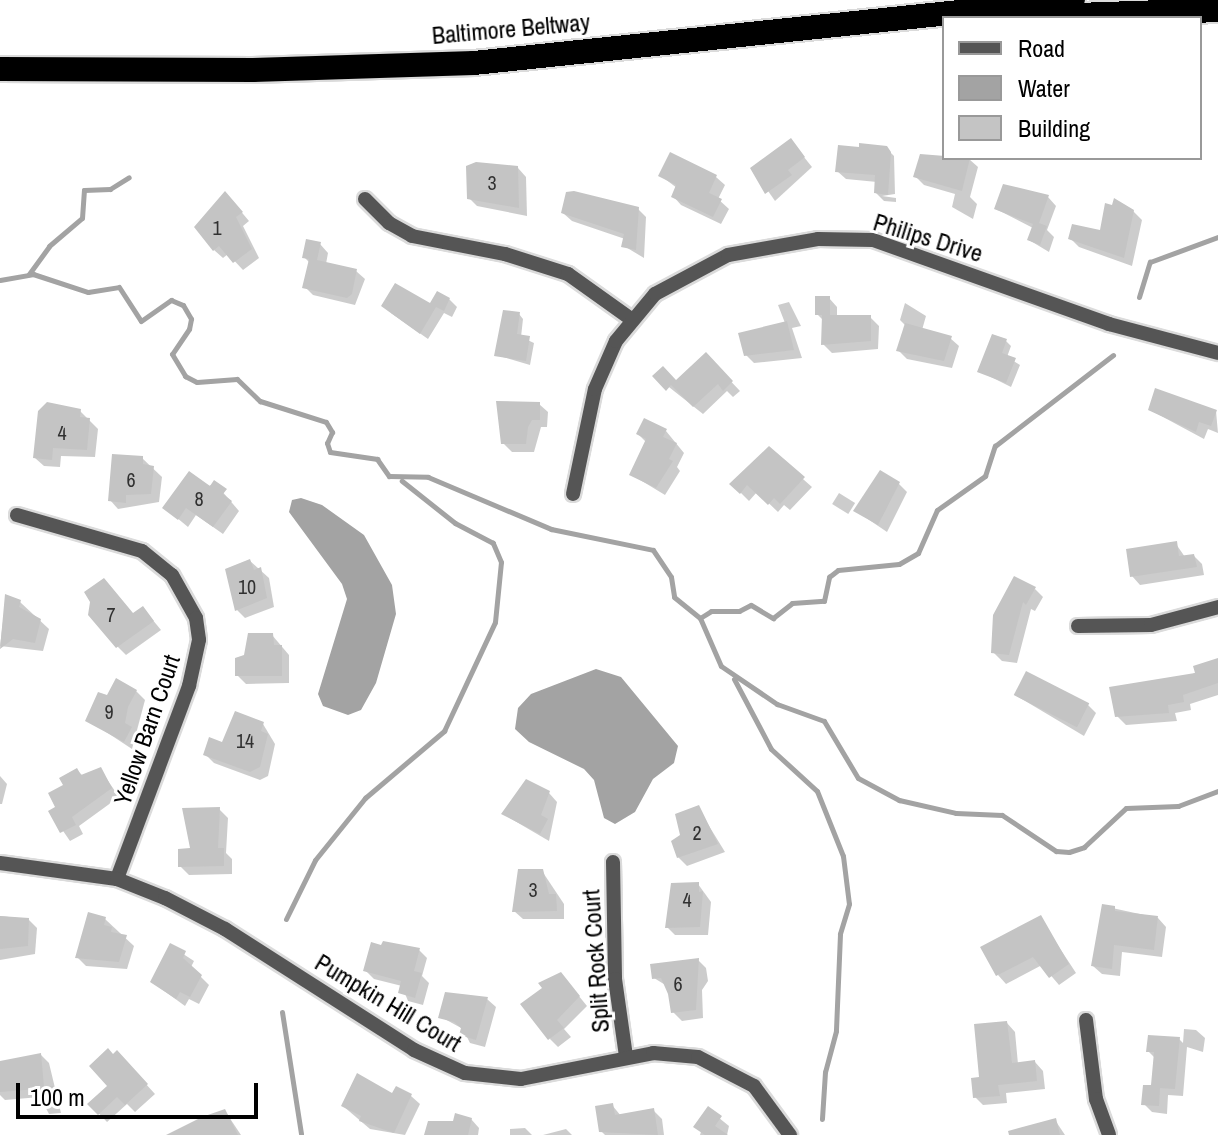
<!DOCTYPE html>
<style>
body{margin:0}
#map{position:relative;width:1218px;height:1135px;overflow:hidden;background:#fff;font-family:"Archivo Narrow",sans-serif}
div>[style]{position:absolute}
.water>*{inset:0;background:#a3a3a3}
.shadow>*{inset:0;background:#0003;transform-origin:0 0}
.stream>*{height:5px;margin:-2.5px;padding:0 2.5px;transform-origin:2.5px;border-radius:2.5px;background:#a3a3a3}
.building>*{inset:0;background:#c4c4c4;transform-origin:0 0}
.roads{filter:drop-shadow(2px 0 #dbdbdb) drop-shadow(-2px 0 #dbdbdb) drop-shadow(0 2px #dbdbdb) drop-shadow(0 -2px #dbdbdb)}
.minor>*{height:14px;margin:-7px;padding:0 7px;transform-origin:7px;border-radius:7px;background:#555}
.motorway>*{height:24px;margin:-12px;padding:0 12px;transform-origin:12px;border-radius:12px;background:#000}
span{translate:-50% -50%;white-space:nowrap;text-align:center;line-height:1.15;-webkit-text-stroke:6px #fff;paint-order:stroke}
.number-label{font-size:20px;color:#313131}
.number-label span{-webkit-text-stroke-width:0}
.street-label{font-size:24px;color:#000}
.legend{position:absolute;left:942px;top:16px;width:260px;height:144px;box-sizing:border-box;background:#fff;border:2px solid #999;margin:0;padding:10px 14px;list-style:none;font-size:24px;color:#000}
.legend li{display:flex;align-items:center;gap:16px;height:40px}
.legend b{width:40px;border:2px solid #999}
.scale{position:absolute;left:16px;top:1083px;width:242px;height:36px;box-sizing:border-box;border:4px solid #000;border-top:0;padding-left:10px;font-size:24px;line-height:28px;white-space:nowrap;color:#000;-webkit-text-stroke:6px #fff;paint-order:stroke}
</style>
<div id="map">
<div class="water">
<i style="clip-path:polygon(301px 498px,322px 505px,364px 535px,392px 585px,396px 614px,376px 683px,361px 710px,348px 715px,323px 706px,318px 694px,347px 599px,342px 584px,289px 512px,292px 500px)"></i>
<i style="clip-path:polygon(596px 669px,621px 677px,678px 746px,674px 763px,653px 779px,635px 812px,615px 824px,604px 818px,594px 780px,584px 769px,529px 742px,515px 729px,518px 708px,531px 694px)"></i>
</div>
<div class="shadow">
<i style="clip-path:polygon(791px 141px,812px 167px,775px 201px,752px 168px)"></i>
<i style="clip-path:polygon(886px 148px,894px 156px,895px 194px,882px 196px,896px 198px,896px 202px,884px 201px,876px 193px,877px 182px,846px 179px,837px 171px)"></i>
<i style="clip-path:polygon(969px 159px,978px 167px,970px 197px,977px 204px,973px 219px,952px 207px,955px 194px,924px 185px,916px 177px)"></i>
<i style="clip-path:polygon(518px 168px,526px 177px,527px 216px,477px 206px,469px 198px)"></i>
<i style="clip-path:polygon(661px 176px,716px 177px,725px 185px,718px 199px,729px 209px,721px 224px,681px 205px,673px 196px,677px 188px)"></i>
<i style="clip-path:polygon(1048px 197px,1056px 206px,1047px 230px,1054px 237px,1049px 252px,1029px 240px,1033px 228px,996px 209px)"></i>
<i style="clip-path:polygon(233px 202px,249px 221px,243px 226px,259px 258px,243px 270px,228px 254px,223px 258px,214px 250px)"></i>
<i style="clip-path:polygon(1114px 207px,1133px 211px,1142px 220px,1132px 266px,1079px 247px,1070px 238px,1102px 233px)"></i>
<i style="clip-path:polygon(638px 209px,646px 217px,644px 258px,624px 246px,625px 239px,572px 221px,563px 213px)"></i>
<i style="clip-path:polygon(320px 244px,328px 253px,326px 264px,356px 271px,365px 279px,355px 305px,313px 295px,305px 287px,310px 263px,304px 257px)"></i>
<i style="clip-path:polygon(829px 298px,837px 307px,837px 317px,870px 317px,879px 326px,878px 349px,832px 353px,823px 344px,824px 321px,817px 314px)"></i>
<i style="clip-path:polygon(449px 299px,457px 307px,452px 317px,444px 313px,428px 339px,391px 313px)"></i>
<i style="clip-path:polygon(789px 302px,801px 326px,792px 328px,802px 358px,754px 363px,746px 355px,785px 323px,778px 305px)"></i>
<i style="clip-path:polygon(905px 303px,926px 316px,922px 330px,950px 338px,959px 346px,952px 368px,907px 359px,898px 350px,906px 326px,900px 320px)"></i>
<i style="clip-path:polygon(519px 314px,523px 319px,521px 337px,534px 343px,530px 365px,496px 355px)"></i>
<i style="clip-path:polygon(1006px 341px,1011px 346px,1007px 357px,1020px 365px,1011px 387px,979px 371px)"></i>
<i style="clip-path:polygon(706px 355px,740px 391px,733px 397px,727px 391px,703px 414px,655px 376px,676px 382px)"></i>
<i style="clip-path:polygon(539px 404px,548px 412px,547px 427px,541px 427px,534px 452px,512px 452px,503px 443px)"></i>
<i style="clip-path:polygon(1150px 410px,1216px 411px,1218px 433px,1208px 429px,1204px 439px)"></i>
<i style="clip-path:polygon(80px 411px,98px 429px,95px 457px,61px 456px,60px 467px,44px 466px,35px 458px)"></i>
<i style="clip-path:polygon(666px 431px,684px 453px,677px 467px,680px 471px,665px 495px,632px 475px,646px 442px,638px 434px)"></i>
<i style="clip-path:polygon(769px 449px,812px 487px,790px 510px,784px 505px,778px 512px,757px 492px,749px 501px,732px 484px)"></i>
<i style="clip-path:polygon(142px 458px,162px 477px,159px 502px,118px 509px,110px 500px)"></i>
<i style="clip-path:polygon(215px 483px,239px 511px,223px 534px,196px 515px,188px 527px,165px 508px)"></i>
<i style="clip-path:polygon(898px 483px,907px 492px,887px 532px,856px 511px)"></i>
<i style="left:839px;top:493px;width:19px;height:13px;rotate:32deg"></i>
<i style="clip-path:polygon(1176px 544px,1185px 557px,1194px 556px,1202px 564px,1204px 575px,1140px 585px,1132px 576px)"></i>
<i style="clip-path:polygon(250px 561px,269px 578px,274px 607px,245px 618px,237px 610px)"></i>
<i style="clip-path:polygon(1035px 589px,1043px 597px,1035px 611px,1031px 609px,1017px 663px,1002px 661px,993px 652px,995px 615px)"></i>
<i style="clip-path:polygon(6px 597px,20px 602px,49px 629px,43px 651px,0 646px)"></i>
<i style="clip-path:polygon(143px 608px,161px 630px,126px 655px,117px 646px,133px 615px)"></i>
<i style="clip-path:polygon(272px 635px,289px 655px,289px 683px,246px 684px,237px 675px,246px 656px)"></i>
<i style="clip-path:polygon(1218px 660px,1218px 695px,1190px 704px,1191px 710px,1175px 713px,1177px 721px,1126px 725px,1117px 716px)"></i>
<i style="clip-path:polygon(136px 691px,145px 700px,132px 749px,88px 720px,108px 697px)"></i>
<i style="clip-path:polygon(1015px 695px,1088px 705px,1096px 713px,1084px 736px)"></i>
<i style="clip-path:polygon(263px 724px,275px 744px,268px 776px,260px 780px,214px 763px,205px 754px)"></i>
<i style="clip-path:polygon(100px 769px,119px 797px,79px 826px,83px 834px,70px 841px,50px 812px,58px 807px,77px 770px,83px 776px)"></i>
<i style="clip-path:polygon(0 776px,7px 784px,2px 804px,0 804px)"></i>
<i style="clip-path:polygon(549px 793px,557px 802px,549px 841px,503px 814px)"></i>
<i style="clip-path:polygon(698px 808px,725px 852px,687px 866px,678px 857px,682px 836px)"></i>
<i style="clip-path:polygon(219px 809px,228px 818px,226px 853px,232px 859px,232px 874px,189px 875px,180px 866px)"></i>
<i style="clip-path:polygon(542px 871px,564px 904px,564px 919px,523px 919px,514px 911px)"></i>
<i style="clip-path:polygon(698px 884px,711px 902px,708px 935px,675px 935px,667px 927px)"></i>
<i style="clip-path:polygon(1103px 906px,1158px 918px,1166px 927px,1162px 957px,1122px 952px,1120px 976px,1102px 974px,1093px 966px)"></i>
<i style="clip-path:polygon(0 916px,28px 919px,37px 928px,35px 954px,0 960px)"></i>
<i style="clip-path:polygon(1040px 918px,1076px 973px,1059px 985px,1042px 965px,1006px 984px,998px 975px)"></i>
<i style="clip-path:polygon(105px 919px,134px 946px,127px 969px,86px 966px,78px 958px)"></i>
<i style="clip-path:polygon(171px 946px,194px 961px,191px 967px,209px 985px,199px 1004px,189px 999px,185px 1006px,152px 982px)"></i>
<i style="clip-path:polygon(419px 950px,427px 958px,422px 976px,429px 983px,423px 1005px,408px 1001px,402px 986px,374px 979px,365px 970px)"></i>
<i style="clip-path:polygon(698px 960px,706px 968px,708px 981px,702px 990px,703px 1018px,682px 1021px,673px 1012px,667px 986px,654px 978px)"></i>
<i style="clip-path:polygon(561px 974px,587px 1006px,564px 1029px,571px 1037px,558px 1047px,550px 1039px)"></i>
<i style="clip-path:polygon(487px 999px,496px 1007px,485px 1047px,470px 1043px,463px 1029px,441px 1017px)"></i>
<i style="clip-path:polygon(1007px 1023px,1015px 1032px,1018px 1064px,1035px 1062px,1043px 1071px,1045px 1089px,1006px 1093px,1007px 1103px,983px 1105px,975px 1097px)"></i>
<i style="clip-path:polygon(1184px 1029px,1196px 1030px,1205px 1038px,1203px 1052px,1187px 1047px,1183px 1096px,1168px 1095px,1167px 1114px,1152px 1112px,1144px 1104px,1152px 1088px,1155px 1058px,1148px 1051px,1179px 1039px,1183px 1043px)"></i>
<i style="clip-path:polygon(41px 1055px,49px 1063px,61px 1113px,49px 1114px,40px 1097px,5px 1100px,0 1095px,0 1062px)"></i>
<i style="clip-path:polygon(113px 1056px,125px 1061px,155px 1094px,135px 1112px,127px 1104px,107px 1122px,90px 1104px,110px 1086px)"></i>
<i style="clip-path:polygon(393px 1096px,411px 1096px,420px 1104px,405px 1135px,370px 1129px,343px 1106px)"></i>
<i style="clip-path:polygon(612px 1105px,621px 1116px,653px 1110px,662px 1119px,664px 1135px,605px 1135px,601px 1131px)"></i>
<i style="clip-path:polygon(708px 1109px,729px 1126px,727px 1135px,700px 1135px)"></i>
<i style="clip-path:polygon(225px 1111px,241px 1135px,173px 1135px)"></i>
<i style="clip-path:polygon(471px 1119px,479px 1128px,478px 1135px,426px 1135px)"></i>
<i style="clip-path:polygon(1055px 1120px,1065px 1135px,1027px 1135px)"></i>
<i style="clip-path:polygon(525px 1128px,532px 1135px,510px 1135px,510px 1129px)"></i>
<i style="clip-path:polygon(566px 1129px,572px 1135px,543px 1135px)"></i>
</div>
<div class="stream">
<i style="left:29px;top:274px;width:34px;rotate:-54deg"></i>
<i style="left:49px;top:246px;width:43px;rotate:-40.3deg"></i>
<i style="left:82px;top:218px;width:28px;rotate:-86deg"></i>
<i style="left:84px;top:190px;width:26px;rotate:-2deg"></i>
<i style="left:110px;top:189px;width:22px;rotate:-32deg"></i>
<i style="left:0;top:280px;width:34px;rotate:-10deg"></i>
<i style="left:33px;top:274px;width:58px;rotate:18.1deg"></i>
<i style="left:88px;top:292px;width:31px;rotate:-9deg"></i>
<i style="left:119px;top:287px;width:40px;rotate:57.1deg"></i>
<i style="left:141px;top:321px;width:37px;rotate:-35deg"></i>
<i style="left:171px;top:300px;width:13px;rotate:23deg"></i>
<i style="left:183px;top:305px;width:16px;rotate:60deg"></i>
<i style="left:191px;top:319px;width:10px;rotate:101deg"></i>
<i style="left:189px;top:329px;width:30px;rotate:124deg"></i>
<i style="left:172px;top:354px;width:26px;rotate:59deg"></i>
<i style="left:185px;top:376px;width:13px;rotate:27deg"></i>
<i style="left:197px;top:382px;width:40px;rotate:-4.3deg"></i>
<i style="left:237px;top:379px;width:32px;rotate:44deg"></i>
<i style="left:260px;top:401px;width:69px;rotate:17.7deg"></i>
<i style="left:326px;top:422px;width:12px;rotate:59deg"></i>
<i style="left:332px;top:432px;width:12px;rotate:114deg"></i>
<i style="left:327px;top:443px;width:9px;rotate:72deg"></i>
<i style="left:330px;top:452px;width:48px;rotate:8.5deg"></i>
<i style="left:377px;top:459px;width:21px;rotate:55deg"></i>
<i style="left:389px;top:476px;width:39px;rotate:1deg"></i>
<i style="left:428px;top:477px;width:134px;rotate:22.9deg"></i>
<i style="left:551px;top:529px;width:104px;rotate:11.6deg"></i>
<i style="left:653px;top:550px;width:32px;rotate:56deg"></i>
<i style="left:671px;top:577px;width:20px;rotate:81deg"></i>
<i style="left:674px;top:597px;width:33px;rotate:39deg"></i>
<i style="left:700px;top:618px;width:52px;rotate:66.4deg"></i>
<i style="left:721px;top:666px;width:68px;rotate:34.2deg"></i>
<i style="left:777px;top:704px;width:50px;rotate:19.9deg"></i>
<i style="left:824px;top:721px;width:66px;rotate:59.2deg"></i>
<i style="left:858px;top:778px;width:47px;rotate:28.2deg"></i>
<i style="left:899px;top:800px;width:58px;rotate:12.8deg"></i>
<i style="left:956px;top:813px;width:46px;rotate:2.5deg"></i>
<i style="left:1002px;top:815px;width:65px;rotate:33.7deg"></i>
<i style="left:1056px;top:851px;width:13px;rotate:4deg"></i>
<i style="left:1069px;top:852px;width:16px;rotate:-18deg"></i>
<i style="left:1084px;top:847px;width:57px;rotate:-42.9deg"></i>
<i style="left:1126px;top:808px;width:52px;rotate:-2.2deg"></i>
<i style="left:1178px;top:806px;width:43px;rotate:-20.6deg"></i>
<i style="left:1139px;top:297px;width:37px;rotate:-73deg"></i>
<i style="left:1150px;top:262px;width:72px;rotate:-20.2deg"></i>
<i style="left:700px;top:618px;width:13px;rotate:-32deg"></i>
<i style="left:711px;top:611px;width:28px"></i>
<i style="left:739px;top:611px;width:13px;rotate:-27deg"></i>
<i style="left:751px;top:605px;width:26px;rotate:31deg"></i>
<i style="left:773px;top:618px;width:24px;rotate:-38deg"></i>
<i style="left:792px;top:603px;width:32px;rotate:-4deg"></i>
<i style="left:824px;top:601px;width:25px;rotate:-78deg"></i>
<i style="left:829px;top:577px;width:11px;rotate:-38deg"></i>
<i style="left:838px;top:570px;width:61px;rotate:-5.6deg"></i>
<i style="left:899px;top:564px;width:22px;rotate:-30deg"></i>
<i style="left:918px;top:553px;width:47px;rotate:-66.2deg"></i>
<i style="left:937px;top:510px;width:59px;rotate:-35.3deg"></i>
<i style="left:985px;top:476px;width:32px;rotate:-72deg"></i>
<i style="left:995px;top:446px;width:149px;rotate:-37.6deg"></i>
<i style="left:734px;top:679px;width:79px;rotate:62.1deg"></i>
<i style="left:771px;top:749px;width:62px;rotate:42.4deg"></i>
<i style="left:817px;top:791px;width:70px;rotate:68.2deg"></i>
<i style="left:843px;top:856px;width:48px;rotate:82.9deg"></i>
<i style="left:849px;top:904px;width:31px;rotate:107deg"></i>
<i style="left:840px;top:934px;width:97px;rotate:92.4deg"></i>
<i style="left:836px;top:1031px;width:42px;rotate:105deg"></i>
<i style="left:825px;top:1072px;width:47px;rotate:93.7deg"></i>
<i style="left:286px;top:919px;width:66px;rotate:-63.8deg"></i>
<i style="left:315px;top:860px;width:80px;rotate:-51.1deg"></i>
<i style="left:365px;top:798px;width:104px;rotate:-40.3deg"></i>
<i style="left:444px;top:731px;width:120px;rotate:-64.9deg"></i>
<i style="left:495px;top:622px;width:60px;rotate:-84.3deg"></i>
<i style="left:501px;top:562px;width:21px;rotate:-113deg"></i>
<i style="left:493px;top:543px;width:43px;rotate:-152.2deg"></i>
<i style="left:455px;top:523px;width:68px;rotate:-141.6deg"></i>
<i style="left:282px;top:1012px;width:123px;rotate:81.1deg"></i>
</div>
<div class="building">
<i style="clip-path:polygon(791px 138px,805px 157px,788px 170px,792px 175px,765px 194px,750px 168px)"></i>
<i style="clip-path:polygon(859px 143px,887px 146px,891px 152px,888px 195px,874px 193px,875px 175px,835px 172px,838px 145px,859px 147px)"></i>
<i style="clip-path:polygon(670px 152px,717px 175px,709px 193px,722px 199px,713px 217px,671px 197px,676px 185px,658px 176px)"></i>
<i style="clip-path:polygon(920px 154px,970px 158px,962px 191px,913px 177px)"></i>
<i style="clip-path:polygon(476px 162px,518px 166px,519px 208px,467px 199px,466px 166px)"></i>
<i style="clip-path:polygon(1003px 184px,1049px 195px,1039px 223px,1047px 226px,1040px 245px,1027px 240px,1033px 224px,994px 209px)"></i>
<i style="clip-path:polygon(225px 191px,243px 212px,236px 217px,252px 249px,233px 263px,219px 246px,213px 251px,194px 227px)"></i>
<i style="clip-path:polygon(574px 191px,639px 207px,636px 250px,621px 247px,624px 234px,561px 213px,566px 192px)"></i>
<i style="clip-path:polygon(1114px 198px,1134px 210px,1124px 258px,1068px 239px,1072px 224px,1100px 230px,1105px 203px,1112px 205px)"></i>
<i style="clip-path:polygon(306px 239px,321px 242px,317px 260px,357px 269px,352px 294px,347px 298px,302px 288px,309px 259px,302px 258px)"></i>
<i style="clip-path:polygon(395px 283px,430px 303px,437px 291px,450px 298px,444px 311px,436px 307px,420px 334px,381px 306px)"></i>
<i style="clip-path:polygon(815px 296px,830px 296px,830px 315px,871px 315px,871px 341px,821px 345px,822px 315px,815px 315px)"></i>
<i style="clip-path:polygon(503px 310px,520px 312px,517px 334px,530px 336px,526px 361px,494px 356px)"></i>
<i style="clip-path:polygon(787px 321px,794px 350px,744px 356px,738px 333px)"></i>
<i style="clip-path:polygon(905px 323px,952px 336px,944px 361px,896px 351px)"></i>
<i style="clip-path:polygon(992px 334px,1007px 339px,1002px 353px,1016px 358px,1006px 383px,977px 372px)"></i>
<i style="clip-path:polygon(706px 352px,733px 381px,723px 391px,718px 384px,693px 407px,671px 385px,666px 391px,652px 376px,663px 366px,676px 380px)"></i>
<i style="clip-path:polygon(1155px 388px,1217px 410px,1211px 426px,1199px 422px,1196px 432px,1148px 410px)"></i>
<i style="clip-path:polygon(496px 401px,540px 402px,540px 420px,532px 420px,528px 427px,526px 444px,501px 444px)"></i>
<i style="clip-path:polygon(47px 402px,81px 409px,80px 417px,90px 418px,87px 450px,53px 448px,52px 460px,33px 458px,38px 411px)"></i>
<i style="clip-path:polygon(644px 418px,667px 429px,663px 437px,677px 443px,669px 459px,673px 461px,656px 488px,629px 475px,646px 439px,636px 434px)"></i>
<i style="clip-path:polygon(769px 446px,805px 477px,780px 504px,774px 498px,768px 505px,747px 485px,740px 494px,729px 484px)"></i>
<i style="clip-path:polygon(112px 454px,143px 456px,143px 464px,154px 466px,151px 494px,126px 495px,126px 503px,108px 501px)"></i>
<i style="clip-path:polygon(880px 470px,900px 482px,878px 525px,853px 511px)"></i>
<i style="clip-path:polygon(189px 471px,210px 486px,214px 480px,227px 489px,223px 494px,232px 501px,213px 527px,186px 508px,178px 520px,162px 508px)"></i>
<i style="clip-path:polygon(1177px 541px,1179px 556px,1194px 554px,1197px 567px,1130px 577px,1126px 549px)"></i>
<i style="clip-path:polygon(250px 559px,254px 570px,261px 567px,267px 598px,235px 611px,225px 569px)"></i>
<i style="clip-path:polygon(1014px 576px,1036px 587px,1026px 605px,1023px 602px,1009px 655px,991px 653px,993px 615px)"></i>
<i style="clip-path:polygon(104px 578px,133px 613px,143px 606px,154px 621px,116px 648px,88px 615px,90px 602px,84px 592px)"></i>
<i style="clip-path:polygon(5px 594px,21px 600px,19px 607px,41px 619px,35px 643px,13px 639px,0 649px)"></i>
<i style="clip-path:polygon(248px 633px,273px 633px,274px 645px,282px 645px,282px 676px,235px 676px,235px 658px,244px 655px)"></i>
<i style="clip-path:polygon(1218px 658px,1218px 683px,1183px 695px,1184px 702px,1168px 705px,1169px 713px,1115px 717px,1109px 687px,1195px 673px,1193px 666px)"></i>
<i style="left:1026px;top:671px;width:71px;height:27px;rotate:27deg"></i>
<i style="clip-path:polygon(116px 678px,137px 690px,128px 707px,125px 723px,132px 727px,124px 742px,85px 721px,98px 692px,107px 695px)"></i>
<i style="clip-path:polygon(235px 711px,264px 722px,261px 731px,268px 734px,260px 767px,250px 772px,203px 755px,209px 737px,222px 742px)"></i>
<i style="clip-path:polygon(101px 767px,112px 788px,72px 817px,76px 825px,60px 833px,48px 811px,55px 807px,48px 793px,63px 785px,59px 778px,77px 768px,81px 775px)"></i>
<i style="clip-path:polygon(526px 779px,550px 791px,541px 815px,548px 819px,540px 834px,501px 814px)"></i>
<i style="clip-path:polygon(699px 805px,718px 844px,677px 858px,671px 841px,680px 835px,675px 814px)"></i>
<i style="clip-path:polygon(220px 807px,218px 848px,224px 848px,224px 866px,178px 867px,178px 849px,190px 848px,182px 808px)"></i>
<i style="clip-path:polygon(518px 869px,543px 869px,549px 894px,556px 894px,557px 911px,512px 912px)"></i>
<i style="clip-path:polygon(699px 882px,699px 892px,703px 891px,700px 927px,665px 928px,671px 883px)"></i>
<i style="clip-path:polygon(1102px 904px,1115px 906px,1115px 911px,1158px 916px,1154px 950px,1114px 945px,1112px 969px,1091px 966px)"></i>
<i style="clip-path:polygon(88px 912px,106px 917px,104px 925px,112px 927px,111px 932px,127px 935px,119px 962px,75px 958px)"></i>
<i style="clip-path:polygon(1041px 915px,1069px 964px,1049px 978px,1033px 957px,996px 976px,980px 947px)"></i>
<i style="clip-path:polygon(0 916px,29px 918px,28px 946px,0 949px)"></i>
<i style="clip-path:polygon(383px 941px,420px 948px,414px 971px,422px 973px,415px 998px,398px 993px,401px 981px,363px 971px,371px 942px,381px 945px)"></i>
<i style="clip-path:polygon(170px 943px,186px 951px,183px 958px,202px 975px,190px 997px,180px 992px,176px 999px,150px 982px)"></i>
<i style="clip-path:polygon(699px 958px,696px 1010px,671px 1013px,668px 994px,661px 978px,652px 979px,650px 964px)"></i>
<i style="clip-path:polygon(561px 972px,580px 996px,557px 1020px,564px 1028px,548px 1040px,520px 1004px,542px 988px,538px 983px)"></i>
<i style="clip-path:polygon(445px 992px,488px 997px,476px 1040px,459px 1035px,461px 1028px,454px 1022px,438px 1018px)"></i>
<i style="clip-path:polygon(1007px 1021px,1012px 1063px,1035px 1060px,1037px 1081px,998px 1085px,1000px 1096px,973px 1098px,971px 1078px,979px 1077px,974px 1024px)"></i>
<i style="clip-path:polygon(1148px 1035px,1180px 1037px,1175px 1089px,1160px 1088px,1159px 1106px,1141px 1105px,1143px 1085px,1151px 1085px,1154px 1052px,1146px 1052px)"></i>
<i style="clip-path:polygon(108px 1048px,113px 1054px,117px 1050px,148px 1084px,125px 1105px,117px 1097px,98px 1115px,87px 1104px,107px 1086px,89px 1066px)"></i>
<i style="clip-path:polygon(41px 1053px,44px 1087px,53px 1086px,54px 1106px,39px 1107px,37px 1089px,0 1092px,0 1061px)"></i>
<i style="clip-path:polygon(357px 1073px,392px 1093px,396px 1086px,412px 1094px,394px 1133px,359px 1121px,361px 1116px,341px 1106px)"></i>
<i style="clip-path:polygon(613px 1103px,615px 1115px,654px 1108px,658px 1135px,599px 1132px,595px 1106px)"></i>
<i style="clip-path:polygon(708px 1106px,722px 1116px,715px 1126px,728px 1135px,705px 1135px,693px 1127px)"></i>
<i style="clip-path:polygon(225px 1109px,238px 1135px,166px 1135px,202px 1117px)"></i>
<i style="clip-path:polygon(455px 1113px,472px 1118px,468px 1135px,424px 1135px,428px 1121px,453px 1121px)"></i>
<i style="clip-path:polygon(1056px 1118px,1060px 1135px,1009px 1135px,1008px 1131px)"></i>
</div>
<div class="roads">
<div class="minor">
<i style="left:365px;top:199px;width:34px;rotate:45deg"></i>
<i style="left:389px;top:223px;width:26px;rotate:29deg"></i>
<i style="left:412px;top:236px;width:95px;rotate:11deg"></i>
<i style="left:505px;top:254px;width:66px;rotate:17.6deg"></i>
<i style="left:568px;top:274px;width:77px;rotate:35.5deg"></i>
<i style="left:573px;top:494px;width:107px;rotate:-78.2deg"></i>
<i style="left:595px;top:389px;width:52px;rotate:-66.4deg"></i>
<i style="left:616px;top:341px;width:61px;rotate:-50.3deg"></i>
<i style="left:655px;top:294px;width:83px;rotate:-28.1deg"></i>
<i style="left:728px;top:255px;width:91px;rotate:-10.1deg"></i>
<i style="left:818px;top:239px;width:55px;rotate:1deg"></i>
<i style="left:873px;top:240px;width:251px;rotate:19.6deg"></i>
<i style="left:1109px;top:324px;width:113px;rotate:14.9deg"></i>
<i style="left:17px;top:515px;width:130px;rotate:16.1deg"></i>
<i style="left:142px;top:551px;width:38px;rotate:39deg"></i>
<i style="left:172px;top:575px;width:49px;rotate:60.8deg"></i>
<i style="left:196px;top:618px;width:22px;rotate:82deg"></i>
<i style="left:199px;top:640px;width:47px;rotate:102.3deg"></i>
<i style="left:189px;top:686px;width:206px;rotate:110.5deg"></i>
<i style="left:1078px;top:626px;width:73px;rotate:-0.8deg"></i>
<i style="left:1151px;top:625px;width:69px;rotate:-15deg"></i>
<i style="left:613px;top:862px;width:117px;rotate:89deg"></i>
<i style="left:615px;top:979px;width:78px;rotate:81.9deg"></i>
<i style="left:0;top:863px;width:118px;rotate:7.8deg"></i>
<i style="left:117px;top:879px;width:52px;rotate:21.6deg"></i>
<i style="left:165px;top:898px;width:68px;rotate:27.3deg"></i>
<i style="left:225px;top:929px;width:224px;rotate:32.6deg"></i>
<i style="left:414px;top:1050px;width:56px;rotate:24.3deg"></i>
<i style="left:465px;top:1073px;width:56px;rotate:6.1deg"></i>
<i style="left:521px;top:1079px;width:135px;rotate:-11.1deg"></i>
<i style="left:653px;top:1053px;width:45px;rotate:5.1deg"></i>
<i style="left:698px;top:1057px;width:63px;rotate:27.4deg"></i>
<i style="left:754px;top:1086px;width:61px;rotate:53.7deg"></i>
<i style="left:1086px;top:1020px;width:80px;rotate:82.8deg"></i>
<i style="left:1096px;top:1099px;width:38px;rotate:70deg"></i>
</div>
<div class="motorway">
<i style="left:1048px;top:16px;width:170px;rotate:-2deg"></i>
<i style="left:0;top:69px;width:253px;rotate:0.2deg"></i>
<i style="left:253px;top:70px;width:221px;rotate:-1.8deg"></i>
<i style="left:474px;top:63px;width:602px;rotate:-6deg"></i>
</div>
</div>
<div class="number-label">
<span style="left:492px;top:182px">3</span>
<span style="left:217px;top:227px">1</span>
<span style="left:62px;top:432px">4</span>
<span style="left:131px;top:479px">6</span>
<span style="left:199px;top:498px">8</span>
<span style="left:247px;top:586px">10</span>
<span style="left:111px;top:614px">7</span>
<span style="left:109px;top:711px">9</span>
<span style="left:245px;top:740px">14</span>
<span style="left:697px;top:832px">2</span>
<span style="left:533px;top:889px">3</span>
<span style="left:687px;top:899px">4</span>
<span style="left:678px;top:983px">6</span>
</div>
<div class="street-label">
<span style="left:511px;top:29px;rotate:-5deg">Baltimore Beltway</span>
<span style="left:928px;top:238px;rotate:17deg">Philips Drive</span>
<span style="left:147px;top:730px;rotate:-71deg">Yellow Barn Court</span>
<span style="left:596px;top:961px;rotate:-94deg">Split Rock Court</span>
<span style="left:388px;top:1003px;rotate:31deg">Pumpkin Hill Court</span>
</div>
<ul class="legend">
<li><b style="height:10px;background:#555"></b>Road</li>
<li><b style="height:22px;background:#a3a3a3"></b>Water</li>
<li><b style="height:22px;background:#c4c4c4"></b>Building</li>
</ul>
<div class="scale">100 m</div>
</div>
